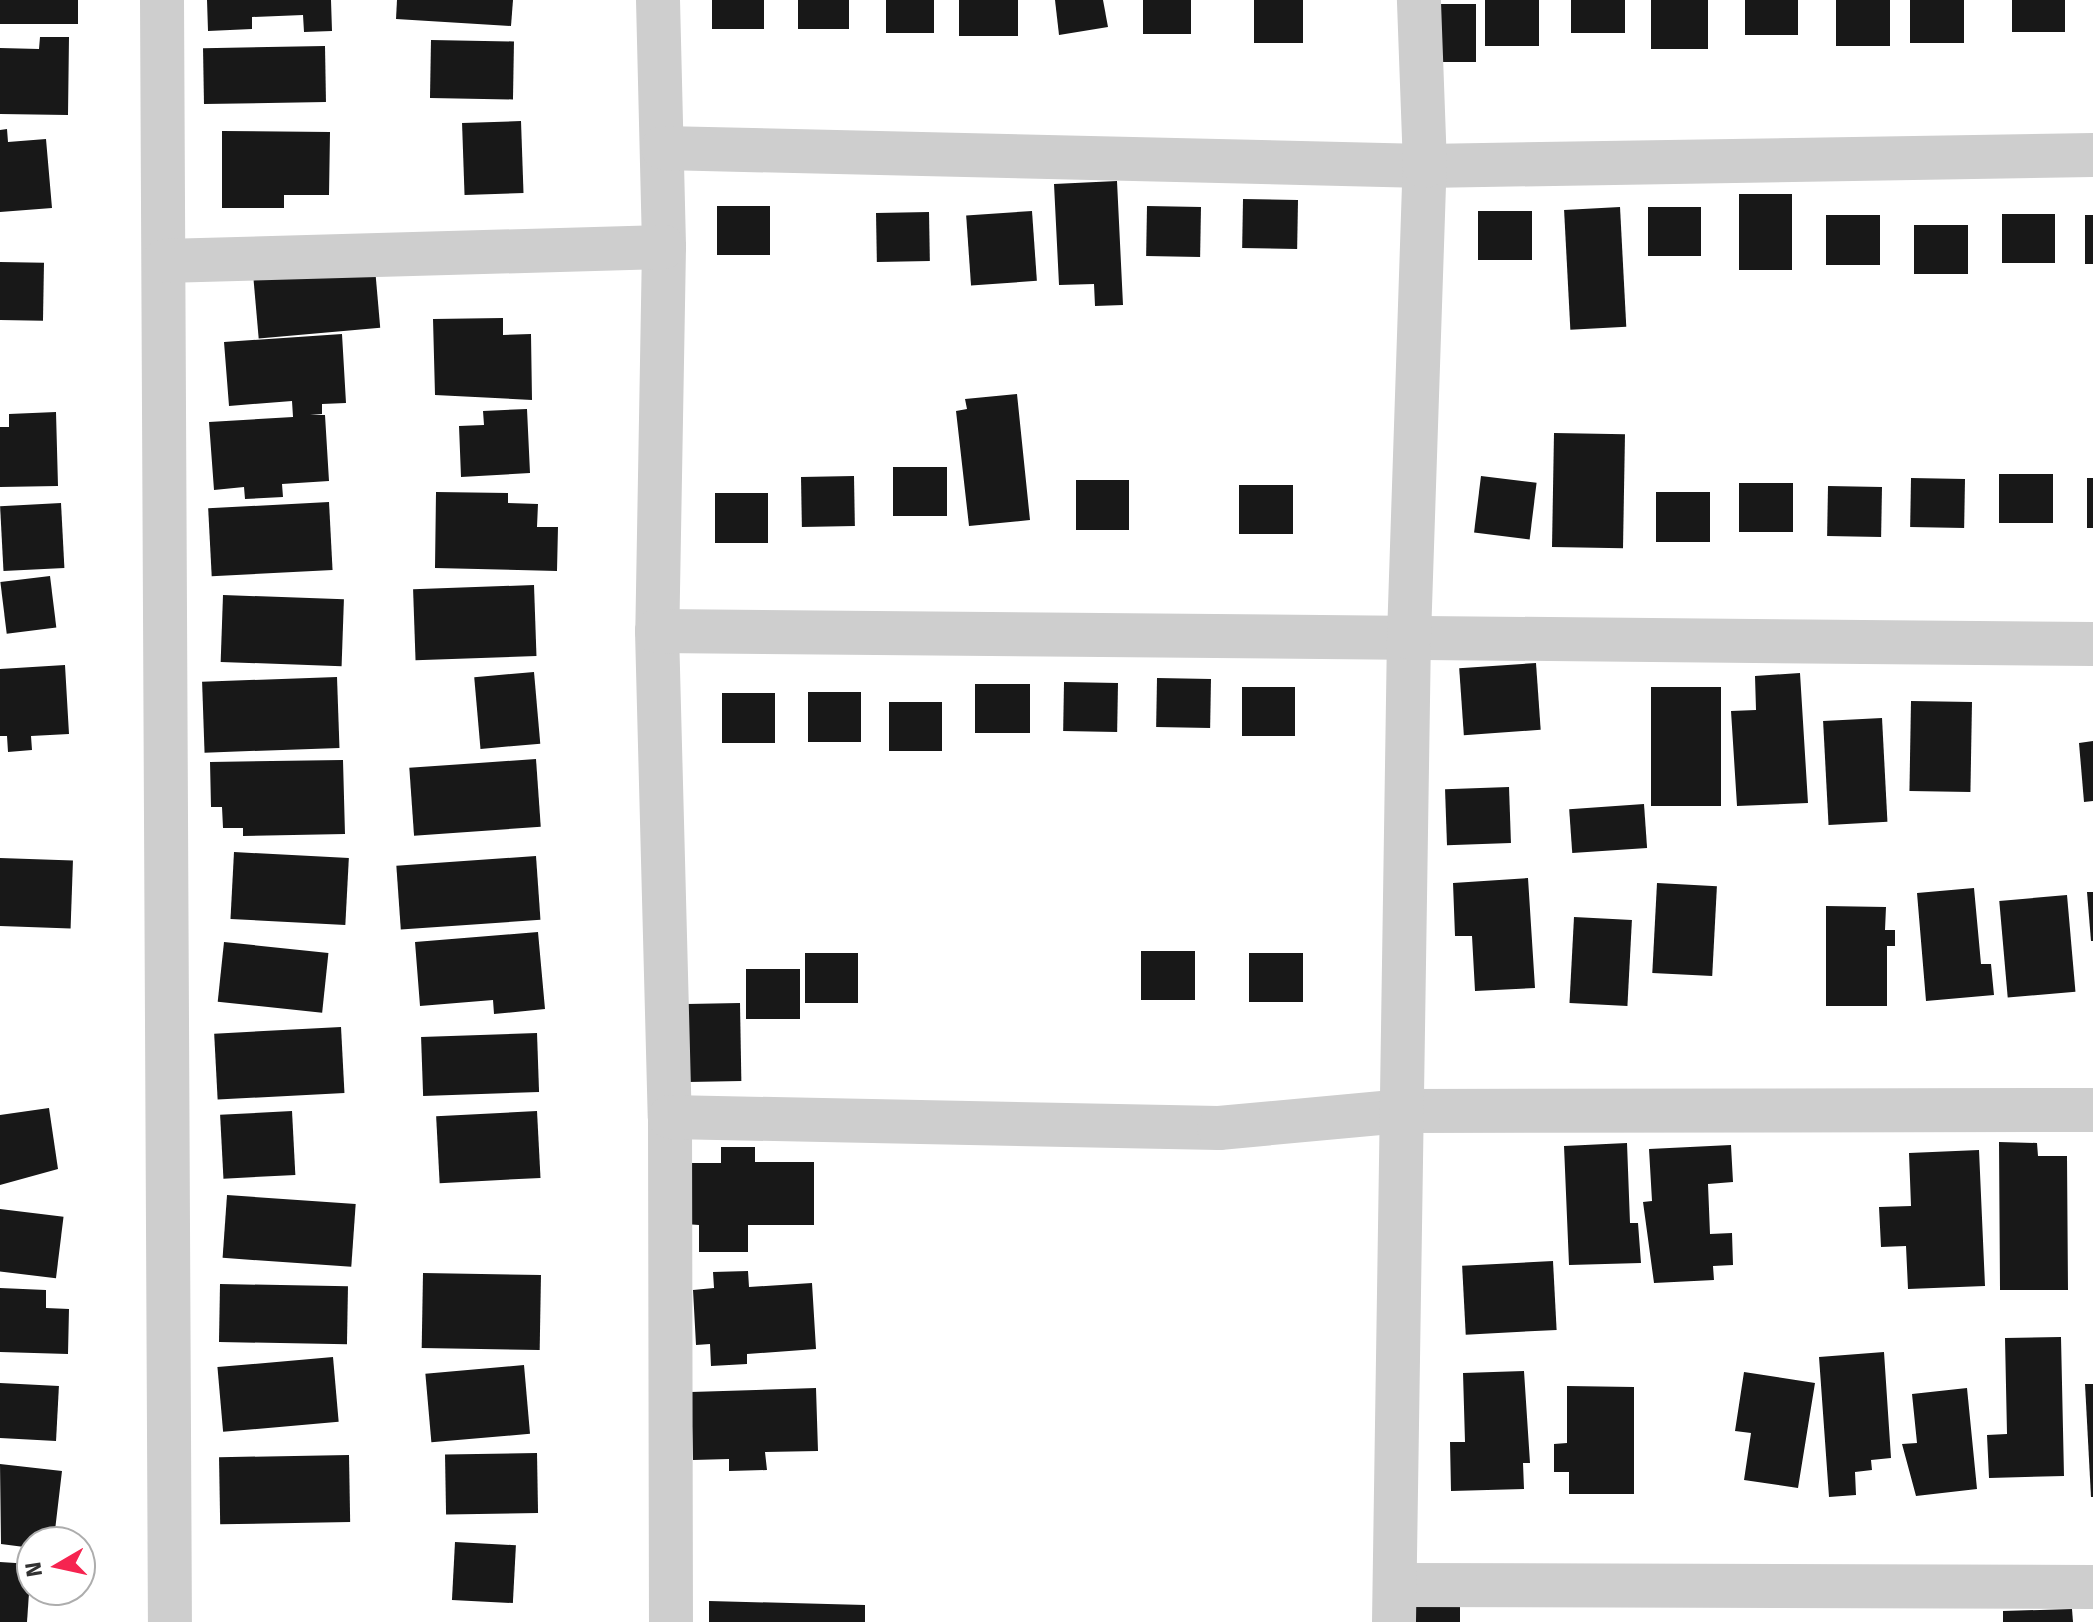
<!DOCTYPE html>
<style>
body{margin:0}
#map{position:relative;width:2093px;height:1622px;overflow:hidden;background:#fff;font-family:"Fira Sans",sans-serif}
div>[style]{position:absolute}
.building>*{inset:0;background:#181818;transform-origin:0 0}
.street>*{height:44px;margin:-22px;padding:0 22px;transform-origin:22px;border-radius:22px;background:#cecece}
span{translate:-50% -50%;white-space:nowrap;text-align:center;line-height:1.15;-webkit-text-stroke:8px #fff;paint-order:stroke}
.north{position:absolute;left:16px;top:1526px;width:80px;height:80px;box-sizing:border-box;background:#fff;border:2px solid #adadad;border-radius:50%;rotate:261deg;font-size:22px;font-weight:700;line-height:32px;text-align:center;color:#313131}
.north::after{content:'';display:block;margin:auto;width:28px;height:36px;background:#f62450;clip-path:polygon(50% 0,100% 100%,50% 72%,0 100%)}
</style>
<div id="map">
<div class="building">
<i style="left:0;top:0;width:78px;height:24px"></i>
<i style="clip-path:polygon(207px 0,331px 0,332px 31px,304px 32px,303px 15px,252px 17px,252px 29px,208px 31px)"></i>
<i style="clip-path:polygon(397px 0,513px 0,511px 26px,396px 19px)"></i>
<i style="left:712px;top:0;width:52px;height:29px"></i>
<i style="left:798px;top:0;width:51px;height:29px"></i>
<i style="left:886px;top:0;width:48px;height:33px"></i>
<i style="left:959px;top:0;width:59px;height:36px"></i>
<i style="clip-path:polygon(1055px 0,1103px 0,1108px 27px,1059px 35px)"></i>
<i style="left:1143px;top:0;width:48px;height:34px"></i>
<i style="left:1254px;top:0;width:49px;height:43px"></i>
<i style="left:1485px;top:0;width:54px;height:46px"></i>
<i style="left:1571px;top:0;width:54px;height:33px"></i>
<i style="left:1651px;top:0;width:57px;height:49px"></i>
<i style="left:1745px;top:0;width:53px;height:35px"></i>
<i style="left:1836px;top:0;width:54px;height:46px"></i>
<i style="left:1910px;top:0;width:54px;height:43px"></i>
<i style="left:2012px;top:0;width:53px;height:32px"></i>
<i style="left:1433px;top:4px;width:43px;height:58px"></i>
<i style="clip-path:polygon(40px 37px,69px 37px,68px 115px,0 114px,0 48px,39px 49px)"></i>
<i style="left:431px;top:40px;width:83px;height:58px;rotate:1deg"></i>
<i style="left:325px;top:46px;width:56px;height:122px;rotate:89deg"></i>
<i style="left:521px;top:121px;width:72px;height:59px;rotate:88deg"></i>
<i style="clip-path:polygon(7px 129px,8px 142px,46px 139px,52px 208px,0 212px,0 130px)"></i>
<i style="clip-path:polygon(222px 131px,330px 132px,329px 195px,284px 195px,284px 208px,222px 208px)"></i>
<i style="clip-path:polygon(1117px 181px,1123px 305px,1095px 306px,1094px 284px,1059px 285px,1054px 184px)"></i>
<i style="left:1739px;top:194px;width:53px;height:76px"></i>
<i style="left:1298px;top:200px;width:49px;height:55px;rotate:91deg"></i>
<i style="left:717px;top:206px;width:53px;height:49px"></i>
<i style="left:1147px;top:206px;width:54px;height:50px;rotate:1deg"></i>
<i style="left:1620px;top:207px;width:120px;height:56px;rotate:87deg"></i>
<i style="left:1648px;top:207px;width:53px;height:49px"></i>
<i style="left:1032px;top:211px;width:70px;height:66px;rotate:86deg"></i>
<i style="left:1478px;top:211px;width:54px;height:49px"></i>
<i style="left:929px;top:212px;width:49px;height:53px;rotate:89deg"></i>
<i style="left:2055px;top:214px;width:49px;height:53px;rotate:90deg"></i>
<i style="left:1826px;top:215px;width:54px;height:50px"></i>
<i style="left:2085px;top:215px;width:8px;height:49px"></i>
<i style="left:1914px;top:225px;width:54px;height:49px"></i>
<i style="left:0;top:262px;width:44px;height:58px;rotate:1deg"></i>
<i style="left:375px;top:268px;width:60px;height:122px;rotate:85deg"></i>
<i style="clip-path:polygon(503px 318px,503px 335px,531px 334px,532px 400px,435px 395px,433px 319px)"></i>
<i style="clip-path:polygon(342px 334px,346px 403px,322px 404px,322px 414px,310px 415px,325px 415px,329px 481px,282px 484px,283px 497px,245px 499px,244px 487px,214px 490px,209px 422px,293px 417px,292px 401px,229px 406px,224px 342px)"></i>
<i style="clip-path:polygon(1017px 394px,1030px 520px,969px 526px,956px 411px,967px 409px,965px 399px)"></i>
<i style="clip-path:polygon(527px 409px,530px 473px,461px 477px,459px 426px,484px 425px,483px 411px)"></i>
<i style="clip-path:polygon(56px 412px,58px 486px,0 487px,0 427px,9px 427px,9px 414px)"></i>
<i style="left:1554px;top:433px;width:71px;height:114px;rotate:1deg"></i>
<i style="left:893px;top:467px;width:54px;height:49px"></i>
<i style="left:1999px;top:474px;width:54px;height:49px"></i>
<i style="left:854px;top:476px;width:50px;height:53px;rotate:89deg"></i>
<i style="left:1481px;top:476px;width:56px;height:57px;rotate:7deg"></i>
<i style="left:2087px;top:478px;width:6px;height:50px"></i>
<i style="left:1965px;top:479px;width:49px;height:54px;rotate:91deg"></i>
<i style="left:1076px;top:480px;width:53px;height:50px"></i>
<i style="left:1739px;top:483px;width:54px;height:49px"></i>
<i style="left:1239px;top:485px;width:54px;height:49px"></i>
<i style="left:1828px;top:486px;width:54px;height:50px;rotate:1deg"></i>
<i style="clip-path:polygon(436px 492px,508px 493px,508px 503px,538px 504px,537px 527px,558px 527px,557px 571px,435px 568px)"></i>
<i style="left:1656px;top:492px;width:54px;height:50px"></i>
<i style="left:715px;top:493px;width:53px;height:50px"></i>
<i style="left:329px;top:502px;width:68px;height:121px;rotate:87deg"></i>
<i style="left:61px;top:503px;width:65px;height:61px;rotate:87deg"></i>
<i style="left:50px;top:576px;width:52px;height:50px;rotate:83deg"></i>
<i style="left:534px;top:585px;width:71px;height:121px;rotate:88deg"></i>
<i style="left:223px;top:595px;width:121px;height:67px;rotate:2deg"></i>
<i style="left:1536px;top:663px;width:67px;height:77px;rotate:86deg"></i>
<i style="clip-path:polygon(65px 665px,69px 734px,31px 736px,32px 750px,8px 752px,7px 736px,0 736px,0 669px)"></i>
<i style="left:534px;top:672px;width:72px;height:60px;rotate:85deg"></i>
<i style="clip-path:polygon(1800px 673px,1808px 803px,1737px 806px,1731px 711px,1756px 710px,1755px 676px)"></i>
<i style="left:337px;top:677px;width:71px;height:135px;rotate:88deg"></i>
<i style="left:1157px;top:678px;width:54px;height:49px;rotate:1deg"></i>
<i style="left:1118px;top:683px;width:49px;height:54px;rotate:91deg"></i>
<i style="left:975px;top:684px;width:55px;height:49px"></i>
<i style="left:1242px;top:687px;width:53px;height:49px"></i>
<i style="left:1721px;top:687px;width:119px;height:70px;rotate:90deg"></i>
<i style="left:808px;top:692px;width:53px;height:50px"></i>
<i style="left:722px;top:693px;width:53px;height:50px"></i>
<i style="left:889px;top:702px;width:53px;height:49px"></i>
<i style="left:1972px;top:702px;width:90px;height:61px;rotate:91deg"></i>
<i style="left:1882px;top:718px;width:104px;height:59px;rotate:87deg"></i>
<i style="clip-path:polygon(2093px 741px,2093px 801px,2084px 802px,2079px 743px)"></i>
<i style="left:536px;top:759px;width:68px;height:127px;rotate:86deg"></i>
<i style="clip-path:polygon(343px 760px,345px 834px,243px 836px,243px 828px,223px 828px,222px 807px,211px 807px,210px 762px)"></i>
<i style="left:1509px;top:787px;width:56px;height:64px;rotate:88deg"></i>
<i style="left:1644px;top:804px;width:44px;height:75px;rotate:86deg"></i>
<i style="left:234px;top:852px;width:115px;height:67px;rotate:3deg"></i>
<i style="left:536px;top:856px;width:64px;height:140px;rotate:86deg"></i>
<i style="left:0;top:858px;width:73px;height:68px;rotate:2deg"></i>
<i style="clip-path:polygon(1528px 878px,1535px 988px,1475px 991px,1472px 936px,1455px 936px,1453px 883px)"></i>
<i style="left:1657px;top:883px;width:60px;height:90px;rotate:3deg"></i>
<i style="clip-path:polygon(1974px 888px,1981px 964px,1991px 964px,1994px 995px,1926px 1001px,1917px 893px)"></i>
<i style="clip-path:polygon(2087px 892px,2093px 892px,2093px 941px,2091px 941px)"></i>
<i style="left:2067px;top:895px;width:97px;height:68px;rotate:85deg"></i>
<i style="clip-path:polygon(1826px 906px,1886px 907px,1885px 930px,1895px 930px,1895px 946px,1887px 946px,1887px 1006px,1826px 1006px)"></i>
<i style="left:1574px;top:917px;width:58px;height:86px;rotate:3deg"></i>
<i style="clip-path:polygon(538px 932px,545px 1009px,494px 1014px,493px 1000px,420px 1006px,415px 942px)"></i>
<i style="left:224px;top:942px;width:105px;height:60px;rotate:6deg"></i>
<i style="left:1141px;top:951px;width:54px;height:49px"></i>
<i style="left:805px;top:953px;width:53px;height:50px"></i>
<i style="left:1249px;top:953px;width:54px;height:49px"></i>
<i style="left:800px;top:969px;width:50px;height:54px;rotate:90deg"></i>
<i style="left:740px;top:1003px;width:78px;height:53px;rotate:89deg"></i>
<i style="left:341px;top:1027px;width:66px;height:127px;rotate:87deg"></i>
<i style="left:537px;top:1033px;width:59px;height:116px;rotate:88deg"></i>
<i style="clip-path:polygon(49px 1108px,58px 1169px,0 1185px,0 1115px)"></i>
<i style="left:292px;top:1111px;width:64px;height:72px;rotate:87deg"></i>
<i style="left:537px;top:1111px;width:67px;height:101px;rotate:87deg"></i>
<i style="clip-path:polygon(1999px 1142px,2037px 1143px,2038px 1156px,2067px 1156px,2068px 1290px,2000px 1290px)"></i>
<i style="clip-path:polygon(1627px 1143px,1630px 1223px,1638px 1223px,1641px 1263px,1569px 1265px,1564px 1146px)"></i>
<i style="clip-path:polygon(1731px 1145px,1733px 1182px,1708px 1184px,1710px 1234px,1732px 1233px,1733px 1265px,1713px 1266px,1714px 1280px,1654px 1283px,1643px 1202px,1652px 1201px,1649px 1149px)"></i>
<i style="clip-path:polygon(721px 1147px,755px 1147px,755px 1162px,814px 1162px,814px 1225px,748px 1225px,748px 1252px,699px 1252px,699px 1225px,685px 1224px,685px 1163px,721px 1163px)"></i>
<i style="clip-path:polygon(1979px 1150px,1985px 1286px,1908px 1289px,1906px 1246px,1881px 1247px,1879px 1207px,1911px 1206px,1909px 1153px)"></i>
<i style="left:227px;top:1195px;width:129px;height:63px;rotate:4deg"></i>
<i style="left:0;top:1209px;width:64px;height:62px;rotate:7deg"></i>
<i style="left:1553px;top:1261px;width:69px;height:91px;rotate:87deg"></i>
<i style="clip-path:polygon(748px 1271px,749px 1287px,812px 1283px,816px 1349px,747px 1354px,747px 1364px,711px 1366px,710px 1344px,696px 1345px,693px 1290px,714px 1288px,713px 1272px)"></i>
<i style="left:423px;top:1273px;width:118px;height:75px;rotate:1deg"></i>
<i style="left:220px;top:1284px;width:128px;height:58px;rotate:1deg"></i>
<i style="clip-path:polygon(0 1288px,46px 1290px,46px 1308px,69px 1309px,68px 1354px,0 1352px)"></i>
<i style="clip-path:polygon(2061px 1337px,2064px 1476px,1989px 1478px,1987px 1435px,2007px 1434px,2005px 1338px)"></i>
<i style="clip-path:polygon(1884px 1352px,1891px 1458px,1871px 1460px,1872px 1470px,1855px 1472px,1856px 1495px,1829px 1497px,1819px 1357px)"></i>
<i style="left:333px;top:1357px;width:65px;height:116px;rotate:85deg"></i>
<i style="left:524px;top:1365px;width:69px;height:99px;rotate:85deg"></i>
<i style="clip-path:polygon(1524px 1371px,1530px 1463px,1523px 1463px,1524px 1489px,1451px 1491px,1450px 1442px,1465px 1442px,1463px 1373px)"></i>
<i style="clip-path:polygon(1744px 1372px,1815px 1383px,1798px 1488px,1744px 1480px,1751px 1433px,1735px 1431px)"></i>
<i style="left:0;top:1383px;width:59px;height:55px;rotate:3deg"></i>
<i style="clip-path:polygon(2085px 1384px,2093px 1384px,2093px 1497px,2091px 1497px)"></i>
<i style="clip-path:polygon(1567px 1386px,1634px 1387px,1634px 1494px,1569px 1494px,1569px 1472px,1554px 1472px,1554px 1444px,1567px 1443px)"></i>
<i style="clip-path:polygon(816px 1388px,818px 1451px,765px 1452px,767px 1470px,729px 1471px,729px 1459px,693px 1460px,691px 1392px)"></i>
<i style="clip-path:polygon(1967px 1388px,1977px 1489px,1916px 1496px,1902px 1444px,1917px 1443px,1912px 1394px)"></i>
<i style="left:537px;top:1453px;width:60px;height:92px;rotate:89deg"></i>
<i style="left:349px;top:1455px;width:67px;height:130px;rotate:89deg"></i>
<i style="clip-path:polygon(0 1464px,62px 1471px,54px 1539px,33px 1536px,32px 1548px,1px 1544px)"></i>
<i style="left:455px;top:1542px;width:61px;height:58px;rotate:3deg"></i>
<i style="clip-path:polygon(0 1562px,31px 1564px,27px 1622px,0 1622px)"></i>
<i style="clip-path:polygon(709px 1601px,865px 1605px,865px 1622px,709px 1622px)"></i>
<i style="left:1413px;top:1606px;width:47px;height:16px"></i>
<i style="clip-path:polygon(2072px 1609px,2073px 1622px,2003px 1622px,2003px 1611px)"></i>
</div>
<div class="street">
<i style="left:162px;top:0;width:1622px;rotate:89.72deg"></i>
<i style="left:658px;top:0;width:247px;rotate:88.6deg"></i>
<i style="left:664px;top:247px;width:384px;rotate:91deg"></i>
<i style="left:657px;top:631px;width:486px;rotate:88.5deg"></i>
<i style="left:670px;top:1117px;width:505px;rotate:89.89deg"></i>
<i style="left:663px;top:148px;width:762px;rotate:1.35deg"></i>
<i style="left:1425px;top:166px;width:668px;rotate:-0.94deg"></i>
<i style="left:164px;top:261px;width:500px;rotate:-1.6deg"></i>
<i style="left:657px;top:631px;width:1436px;rotate:0.52deg"></i>
<i style="left:670px;top:1117px;width:549px;rotate:1.15deg"></i>
<i style="left:1219px;top:1128px;width:183px;rotate:-5.3deg"></i>
<i style="left:1401px;top:1111px;width:692px;rotate:-0.08deg"></i>
<i style="left:1395px;top:1585px;width:698px;rotate:0.16deg"></i>
<i style="left:1394px;top:1622px;width:985px;rotate:-89.13deg"></i>
<i style="left:1409px;top:637px;width:471px;rotate:-88.1deg"></i>
<i style="left:1425px;top:166px;width:166px;rotate:-92.1deg"></i>
</div>
<div class="north">N</div>
</div>
